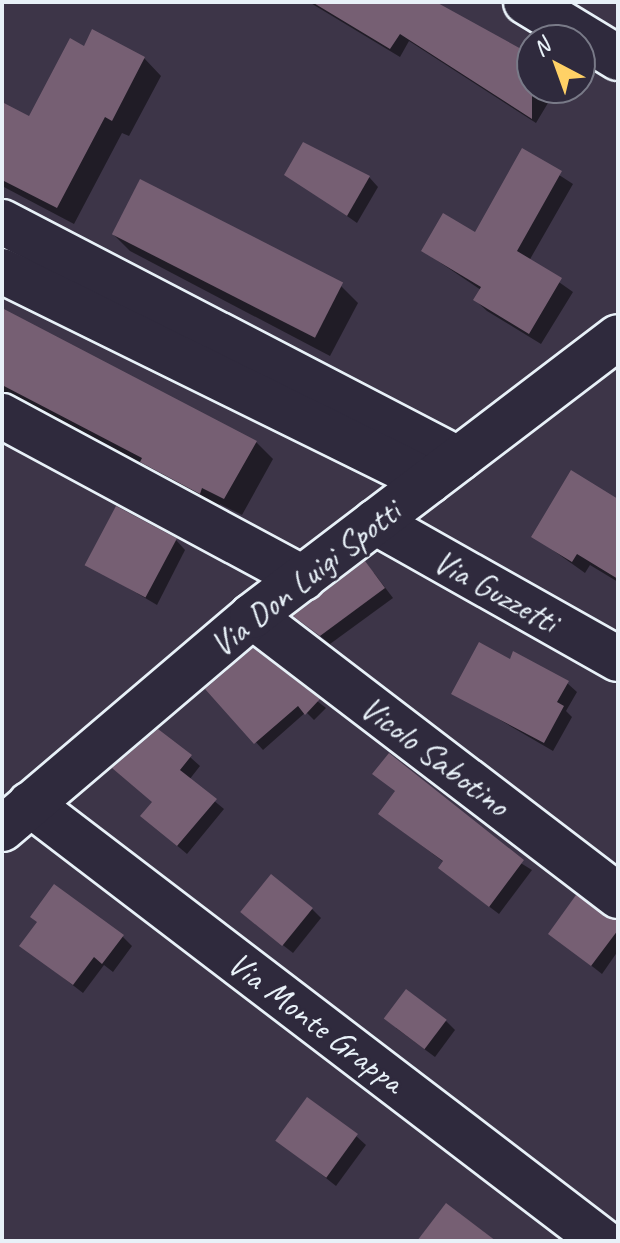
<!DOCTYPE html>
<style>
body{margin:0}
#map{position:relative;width:620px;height:1243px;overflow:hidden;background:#3d3548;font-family:Caveat,sans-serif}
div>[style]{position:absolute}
.shadow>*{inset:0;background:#0007}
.building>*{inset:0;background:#765f73;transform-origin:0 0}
.roads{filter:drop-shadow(2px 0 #e8f1f8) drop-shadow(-2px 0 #e8f1f8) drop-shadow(0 2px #e8f1f8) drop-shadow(0 -2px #e8f1f8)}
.minor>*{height:44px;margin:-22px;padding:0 22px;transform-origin:22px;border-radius:22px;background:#2f2a3d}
span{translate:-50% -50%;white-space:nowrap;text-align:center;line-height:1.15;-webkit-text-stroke:6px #2f2a3d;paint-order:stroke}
.street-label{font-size:34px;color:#e8f1f8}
.frame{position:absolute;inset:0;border:4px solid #e8f1f8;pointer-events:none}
.north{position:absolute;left:516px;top:24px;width:80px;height:80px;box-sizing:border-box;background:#2f2a3d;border:2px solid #797a88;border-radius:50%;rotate:319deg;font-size:22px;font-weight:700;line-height:32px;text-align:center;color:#e8f1f8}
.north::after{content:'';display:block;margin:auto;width:28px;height:36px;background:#ffd166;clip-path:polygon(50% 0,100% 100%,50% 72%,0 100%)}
</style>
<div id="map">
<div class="shadow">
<i style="clip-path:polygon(309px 2px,420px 2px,532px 57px,532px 88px,557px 88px,536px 123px,409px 41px,400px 57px)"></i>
<i style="clip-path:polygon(84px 49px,144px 58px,161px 76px,129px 136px,122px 133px,74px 224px,2px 186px,2px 104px,30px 119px)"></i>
<i style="clip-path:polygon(522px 151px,573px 184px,529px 261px,573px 292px,541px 344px,487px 311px,475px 300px,481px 290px,423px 251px,475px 235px)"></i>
<i style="clip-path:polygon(287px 174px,369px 177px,378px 187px,357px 223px)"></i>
<i style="clip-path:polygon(113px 234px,341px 286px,358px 303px,330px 356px,130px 251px)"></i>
<i style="clip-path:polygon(2px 311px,256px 442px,273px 459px,242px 515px,220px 504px,217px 510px,148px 467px,2px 392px)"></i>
<i style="clip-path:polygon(618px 501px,618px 582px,590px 565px,585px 573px,533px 536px)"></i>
<i style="clip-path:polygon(176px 540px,185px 550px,157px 605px,86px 563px)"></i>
<i style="clip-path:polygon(374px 573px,393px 598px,330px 644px,296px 616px)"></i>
<i style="clip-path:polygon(253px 651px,326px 708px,314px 720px,306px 712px,263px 750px,208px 689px)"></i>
<i style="clip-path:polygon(510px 661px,567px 683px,577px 692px,566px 711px,572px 717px,553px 751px,454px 693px)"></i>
<i style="clip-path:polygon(190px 757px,200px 766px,189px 780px,224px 809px,187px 854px,142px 816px)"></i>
<i style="clip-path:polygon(375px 774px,532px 870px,499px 914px,450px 877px,441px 868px,445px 863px,380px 814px,397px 792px)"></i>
<i style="clip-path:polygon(312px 909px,321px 918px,293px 953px,252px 921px)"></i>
<i style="clip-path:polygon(618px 920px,618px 951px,602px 974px,551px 934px)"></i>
<i style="clip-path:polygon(122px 936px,132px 946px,113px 972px,104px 965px,83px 993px,22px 946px)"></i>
<i style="clip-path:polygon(446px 1021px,455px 1030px,435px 1057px,396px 1028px)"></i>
<i style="clip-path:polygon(356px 1136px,366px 1145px,336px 1186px,278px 1140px)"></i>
</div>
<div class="building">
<i style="clip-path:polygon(312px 2px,436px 2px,532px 55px,532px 119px,400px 34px,390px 49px)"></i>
<i style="clip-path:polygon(92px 29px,145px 57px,112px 121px,105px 117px,57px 208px,2px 180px,2px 102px,29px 116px,70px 38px,84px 46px)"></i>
<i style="clip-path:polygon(303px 142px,370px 176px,347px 216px,284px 175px)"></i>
<i style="clip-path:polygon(522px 148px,562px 171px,517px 251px,562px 278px,529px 334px,473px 300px,481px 287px,421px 251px,443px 213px,475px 232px)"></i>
<i style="left:140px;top:179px;width:228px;height:62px;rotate:27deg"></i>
<i style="clip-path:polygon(2px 308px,257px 441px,224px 499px,202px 488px,200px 494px,140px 462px,142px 458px,2px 385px)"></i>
<i style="clip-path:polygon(571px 470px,618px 499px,618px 579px,577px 554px,572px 562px,531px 537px)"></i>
<i style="left:116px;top:506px;width:69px;height:67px;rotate:28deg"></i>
<i style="clip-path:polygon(365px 561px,385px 588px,320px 636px,293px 616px)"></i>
<i style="clip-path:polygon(479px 642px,510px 659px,513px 651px,569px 681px,557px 702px,564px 706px,544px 743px,451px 694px)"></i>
<i style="clip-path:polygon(253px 648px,320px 699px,305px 715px,298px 706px,254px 744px,205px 689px)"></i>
<i style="clip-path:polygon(158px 729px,192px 755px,180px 770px,217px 799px,177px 846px,140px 816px,152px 802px,112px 768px)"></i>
<i style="clip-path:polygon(389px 753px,524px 860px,489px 907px,438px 868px,443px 861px,378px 814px,395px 791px,372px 774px)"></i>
<i style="left:271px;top:874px;width:54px;height:49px;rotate:39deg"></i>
<i style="clip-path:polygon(54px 884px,124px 935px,102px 964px,94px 957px,73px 985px,19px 946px,37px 922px,30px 917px)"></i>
<i style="clip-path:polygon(576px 895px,618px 920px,618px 930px,591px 966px,548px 934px)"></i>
<i style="left:406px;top:989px;width:51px;height:37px;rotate:37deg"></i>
<i style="left:307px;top:1097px;width:63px;height:54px;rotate:36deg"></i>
<i style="clip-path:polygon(446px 1203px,496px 1241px,417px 1241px)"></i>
</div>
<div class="roads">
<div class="minor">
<i style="left:526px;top:2px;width:108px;rotate:31.3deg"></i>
<i style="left:2px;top:222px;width:514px;rotate:27.46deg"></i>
<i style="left:2px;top:271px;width:476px;rotate:26.2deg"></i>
<i style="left:2px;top:416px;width:342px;rotate:28.3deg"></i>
<i style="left:375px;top:522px;width:279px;rotate:29.4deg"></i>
<i style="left:252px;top:616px;width:461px;rotate:37.4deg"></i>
<i style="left:30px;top:804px;width:720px;rotate:37.38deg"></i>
<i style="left:2px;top:829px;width:328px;rotate:-40.4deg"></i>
<i style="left:252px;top:616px;width:460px;rotate:-37.3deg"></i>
</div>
</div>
<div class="street-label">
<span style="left:305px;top:578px;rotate:-38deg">Via Don Luigi Spotti</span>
<span style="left:496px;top:591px;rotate:29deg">Via Guzzetti</span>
<span style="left:435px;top:756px;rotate:37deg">Vicolo Sabotino</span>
<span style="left:316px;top:1022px;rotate:37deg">Via Monte Grappa</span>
</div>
<div class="frame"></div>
<div class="north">N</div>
</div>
